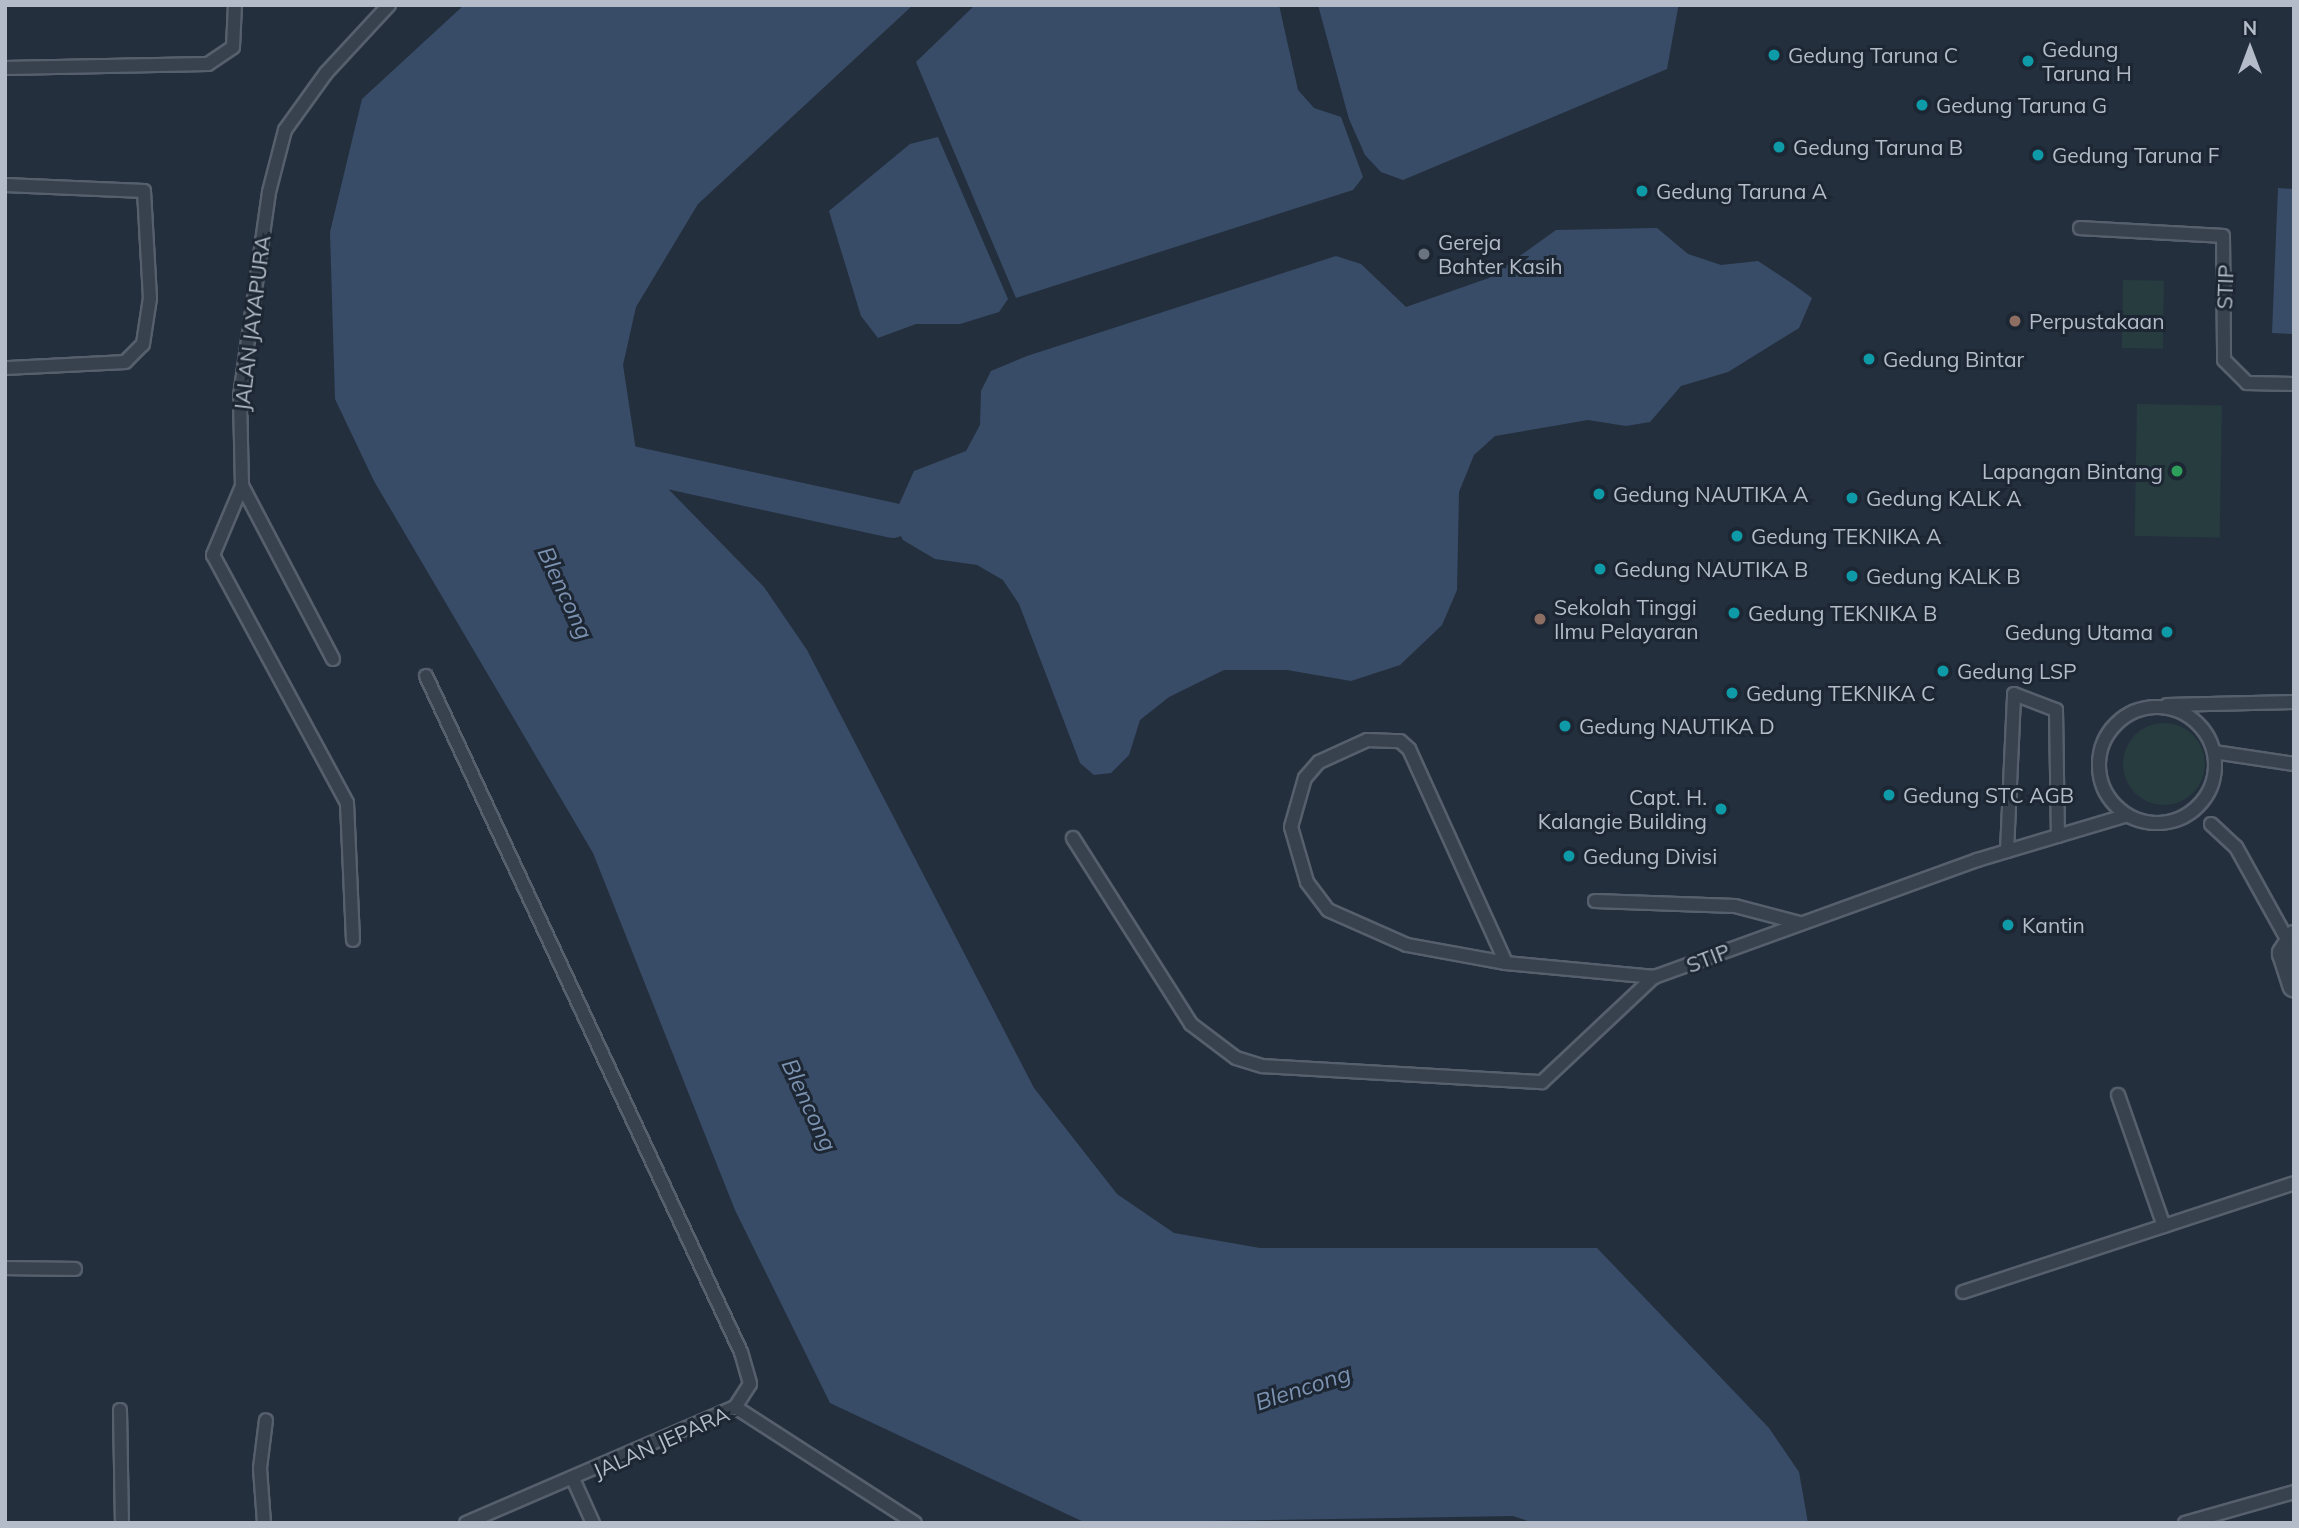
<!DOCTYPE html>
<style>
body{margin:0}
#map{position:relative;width:2299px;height:1528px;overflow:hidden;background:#242f3e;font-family:Mulish,sans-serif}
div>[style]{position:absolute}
.green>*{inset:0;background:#263c3f;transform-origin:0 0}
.round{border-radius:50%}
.water>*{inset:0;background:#394c67}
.river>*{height:35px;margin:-17.5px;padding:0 17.5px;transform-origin:17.5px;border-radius:17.5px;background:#394c67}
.roads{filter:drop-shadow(2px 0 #565f6c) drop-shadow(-2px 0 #565f6c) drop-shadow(0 2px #565f6c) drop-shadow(0 -2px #565f6c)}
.service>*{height:12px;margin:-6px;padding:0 6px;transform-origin:6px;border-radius:6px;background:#38414e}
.service>.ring{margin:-6px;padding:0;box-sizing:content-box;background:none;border:12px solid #38414e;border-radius:50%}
.minor>*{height:23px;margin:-11.5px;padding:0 11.5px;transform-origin:11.5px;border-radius:11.5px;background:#38414e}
.dots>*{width:19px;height:19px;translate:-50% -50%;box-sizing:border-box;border:4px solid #1d2633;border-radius:50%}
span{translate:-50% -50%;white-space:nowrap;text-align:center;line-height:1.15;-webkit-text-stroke:6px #1d2633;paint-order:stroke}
.poi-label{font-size:21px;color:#b4bcc9}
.left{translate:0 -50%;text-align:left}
.right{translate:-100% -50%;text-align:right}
.street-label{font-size:21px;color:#b4bcc9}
.water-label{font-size:23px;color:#7c92b1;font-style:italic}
.frame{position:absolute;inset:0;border:7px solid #b4bcc9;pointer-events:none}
.north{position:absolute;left:2215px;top:14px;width:70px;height:70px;-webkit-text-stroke:5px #1d2633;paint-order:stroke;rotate:0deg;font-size:19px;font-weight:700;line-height:28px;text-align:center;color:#b4bcc9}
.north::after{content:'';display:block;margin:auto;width:24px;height:32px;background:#b4bcc9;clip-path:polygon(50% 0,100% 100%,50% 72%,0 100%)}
</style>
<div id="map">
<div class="green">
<i style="left:2123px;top:280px;width:41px;height:68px;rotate:1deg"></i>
<i style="left:2137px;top:404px;width:85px;height:132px;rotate:1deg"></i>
<i class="round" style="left:2123px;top:723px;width:82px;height:82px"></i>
</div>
<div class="water">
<i style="clip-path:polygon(464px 5px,913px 5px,698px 204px,636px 307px,623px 365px,637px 457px,764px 587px,807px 650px,1034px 1088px,1117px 1194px,1174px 1233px,1260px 1248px,1597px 1248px,1769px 1428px,1799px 1472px,1808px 1523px,1534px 1523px,1513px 1516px,1086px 1523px,830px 1403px,735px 1210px,593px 853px,374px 481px,335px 399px,330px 232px,362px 99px)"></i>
<i style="clip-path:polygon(975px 5px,1279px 5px,1298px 90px,1314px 108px,1341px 117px,1363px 177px,1353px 190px,1016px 298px,916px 62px)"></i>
<i style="clip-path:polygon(1318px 5px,1678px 5px,1678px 8px,1667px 69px,1403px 180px,1381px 172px,1365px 155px,1349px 119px)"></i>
<i style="clip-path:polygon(938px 137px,1008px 299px,999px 312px,960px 324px,916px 324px,878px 338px,861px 316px,829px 211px,910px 144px)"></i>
<i style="clip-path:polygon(2278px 188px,2294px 189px,2294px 334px,2272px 333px)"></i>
<i style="clip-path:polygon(1657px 228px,1688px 254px,1721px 265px,1758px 261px,1790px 282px,1812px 298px,1799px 328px,1728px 372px,1681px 386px,1650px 422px,1626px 426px,1588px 420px,1495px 436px,1474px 455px,1459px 492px,1457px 590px,1442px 625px,1400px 665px,1351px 681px,1287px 670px,1224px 670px,1169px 697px,1140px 720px,1129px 755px,1111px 773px,1094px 775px,1080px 763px,1019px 604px,1003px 580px,977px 565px,935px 559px,903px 540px,892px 520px,914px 471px,966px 451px,980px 425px,981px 391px,991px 371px,1027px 356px,1336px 256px,1361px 264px,1406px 307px,1489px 278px,1556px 230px)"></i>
</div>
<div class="river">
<i style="left:599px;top:456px;width:300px;rotate:12.3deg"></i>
</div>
<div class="roads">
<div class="service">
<i style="left:5px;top:68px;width:203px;rotate:-1.1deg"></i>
<i style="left:208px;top:64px;width:30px;rotate:-34deg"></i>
<i style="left:233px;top:47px;width:42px;rotate:-87.3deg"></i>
<i style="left:5px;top:185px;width:139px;rotate:2.5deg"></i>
<i style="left:144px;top:191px;width:107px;rotate:86.8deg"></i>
<i style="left:150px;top:298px;width:47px;rotate:98.7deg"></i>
<i style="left:143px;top:344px;width:25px;rotate:135deg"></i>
<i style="left:125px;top:362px;width:120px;rotate:177.1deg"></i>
<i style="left:2080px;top:228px;width:143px;rotate:3.2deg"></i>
<i style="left:2223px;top:236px;width:124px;rotate:89.5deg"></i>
<i style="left:2224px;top:360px;width:33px;rotate:45deg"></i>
<i style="left:2247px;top:383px;width:47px;rotate:1.2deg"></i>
<i style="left:242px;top:486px;width:75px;rotate:112.8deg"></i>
<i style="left:213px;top:555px;width:282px;rotate:61.6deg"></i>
<i style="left:347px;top:803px;width:137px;rotate:87.5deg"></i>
<i style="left:333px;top:659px;width:195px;rotate:-117.7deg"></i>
<i style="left:242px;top:486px;width:90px;rotate:-91.3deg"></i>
<i style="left:240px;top:396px;width:206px;rotate:-81.9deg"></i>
<i style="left:269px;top:192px;width:64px;rotate:-75.5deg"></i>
<i style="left:285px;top:130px;width:70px;rotate:-54.3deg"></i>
<i style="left:326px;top:73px;width:93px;rotate:-47.2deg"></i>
<i style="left:426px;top:676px;width:746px;rotate:65.02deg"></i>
<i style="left:741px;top:1352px;width:33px;rotate:74deg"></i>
<i style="left:750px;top:1384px;width:27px;rotate:123deg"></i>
<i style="left:2167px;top:705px;width:127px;rotate:-1.4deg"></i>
<i class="ring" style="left:2099px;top:707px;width:104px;height:104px"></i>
<i style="left:2214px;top:752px;width:81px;rotate:8.5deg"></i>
<i style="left:2211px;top:824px;width:34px;rotate:43deg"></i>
<i style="left:2236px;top:847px;width:107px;rotate:61deg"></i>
<i style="left:1073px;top:838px;width:220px;rotate:57.6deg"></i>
<i style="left:1191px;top:1024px;width:56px;rotate:37.1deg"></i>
<i style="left:1236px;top:1058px;width:28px;rotate:17deg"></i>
<i style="left:1263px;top:1066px;width:279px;rotate:3.3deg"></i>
<i style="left:1542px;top:1082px;width:154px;rotate:-43.2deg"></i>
<i style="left:2007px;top:851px;width:157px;rotate:-87.4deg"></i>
<i style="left:2014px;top:694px;width:45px;rotate:20.9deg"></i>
<i style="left:2056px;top:710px;width:126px;rotate:89.1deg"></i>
<i style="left:1595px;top:901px;width:140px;rotate:2deg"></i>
<i style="left:1735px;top:906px;width:67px;rotate:14.7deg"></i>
<i style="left:1506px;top:963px;width:101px;rotate:-169.7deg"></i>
<i style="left:1407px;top:945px;width:86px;rotate:-156.1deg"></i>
<i style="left:1328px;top:910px;width:35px;rotate:-127deg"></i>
<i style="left:1307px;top:882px;width:57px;rotate:-106.2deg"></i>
<i style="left:1291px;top:827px;width:51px;rotate:-74.1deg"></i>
<i style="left:1305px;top:778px;width:21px;rotate:-49deg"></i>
<i style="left:1319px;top:762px;width:53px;rotate:-24.6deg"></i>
<i style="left:1367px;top:740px;width:33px;rotate:2deg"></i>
<i style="left:1400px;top:741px;width:12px;rotate:42deg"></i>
<i style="left:1409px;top:749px;width:235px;rotate:65.6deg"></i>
<i style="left:1506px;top:963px;width:149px;rotate:5.4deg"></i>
<i style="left:1654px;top:977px;width:344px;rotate:-19.9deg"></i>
<i style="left:1977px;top:860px;width:154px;rotate:-16.6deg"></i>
<i style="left:2118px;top:1095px;width:139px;rotate:70.7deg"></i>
<i style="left:5px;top:1268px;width:70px;rotate:0.8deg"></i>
<i style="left:1963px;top:1292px;width:348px;rotate:-18.2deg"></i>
<i style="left:120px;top:1410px;width:113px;rotate:89deg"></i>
<i style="left:574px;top:1481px;width:46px;rotate:65.7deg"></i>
<i style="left:264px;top:1523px;width:55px;rotate:-94.2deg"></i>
<i style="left:260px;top:1468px;width:48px;rotate:-82.9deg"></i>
<i style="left:466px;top:1523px;width:293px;rotate:-23.3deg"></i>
<i style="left:735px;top:1407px;width:214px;rotate:32.8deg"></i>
<i style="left:2185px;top:1523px;width:113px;rotate:-15.9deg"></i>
</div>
<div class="minor">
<i style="left:2294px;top:937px;width:19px;rotate:122deg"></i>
<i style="left:2284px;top:953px;width:33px;rotate:72deg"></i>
</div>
</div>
<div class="dots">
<i style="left:1774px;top:55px;background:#0f9aa8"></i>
<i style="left:2028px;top:61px;background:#0f9aa8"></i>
<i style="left:1922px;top:105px;background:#0f9aa8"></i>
<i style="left:1779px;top:147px;background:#0f9aa8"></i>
<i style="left:2038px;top:155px;background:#0f9aa8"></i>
<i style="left:1642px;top:191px;background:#0f9aa8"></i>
<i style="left:1424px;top:254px;background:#6b7280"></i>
<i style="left:2015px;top:321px;background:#8d6e63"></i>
<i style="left:1869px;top:359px;background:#0f9aa8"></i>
<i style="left:2177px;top:471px;background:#2e9e5b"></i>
<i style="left:1599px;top:494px;background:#0f9aa8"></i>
<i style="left:1852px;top:498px;background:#0f9aa8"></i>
<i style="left:1737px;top:536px;background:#0f9aa8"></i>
<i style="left:1600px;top:569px;background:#0f9aa8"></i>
<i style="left:1852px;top:576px;background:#0f9aa8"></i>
<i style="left:1734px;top:613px;background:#0f9aa8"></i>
<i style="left:1540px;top:619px;background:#8d6e63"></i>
<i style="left:2167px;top:632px;background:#0f9aa8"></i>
<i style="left:1943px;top:671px;background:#0f9aa8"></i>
<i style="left:1732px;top:693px;background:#0f9aa8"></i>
<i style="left:1565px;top:726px;background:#0f9aa8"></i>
<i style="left:1889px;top:795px;background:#0f9aa8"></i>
<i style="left:1721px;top:809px;background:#0f9aa8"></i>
<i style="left:1569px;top:856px;background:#0f9aa8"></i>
<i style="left:2008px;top:925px;background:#0f9aa8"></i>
</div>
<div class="poi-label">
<span class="left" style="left:2042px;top:61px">Gedung<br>Taruna H</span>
<span class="left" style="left:1788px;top:55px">Gedung Taruna C</span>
<span class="left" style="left:1936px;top:105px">Gedung Taruna G</span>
<span class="left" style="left:1793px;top:147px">Gedung Taruna B</span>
<span class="left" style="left:2052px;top:155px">Gedung Taruna F</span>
<span class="left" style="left:1656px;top:191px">Gedung Taruna A</span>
<span class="left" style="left:1438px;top:254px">Gereja<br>Bahter Kasih</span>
<span class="left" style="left:2029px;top:321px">Perpustakaan</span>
<span class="left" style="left:1883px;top:359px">Gedung Bintar</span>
<span class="right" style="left:2163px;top:471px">Lapangan Bintang</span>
<span class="left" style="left:1613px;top:494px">Gedung NAUTIKA A</span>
<span class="left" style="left:1866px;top:498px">Gedung KALK A</span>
<span class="left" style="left:1751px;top:536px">Gedung TEKNIKA A</span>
<span class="left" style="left:1614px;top:569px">Gedung NAUTIKA B</span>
<span class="left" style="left:1866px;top:576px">Gedung KALK B</span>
<span class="left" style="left:1554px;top:619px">Sekolah Tinggi<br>Ilmu Pelayaran</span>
<span class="left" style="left:1748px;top:613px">Gedung TEKNIKA B</span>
<span class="right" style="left:2153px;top:632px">Gedung Utama</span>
<span class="left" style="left:1957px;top:671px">Gedung LSP</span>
<span class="left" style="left:1746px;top:693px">Gedung TEKNIKA C</span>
<span class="left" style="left:1579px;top:726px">Gedung NAUTIKA D</span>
<span class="left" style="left:1903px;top:795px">Gedung STC AGB</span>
<span class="right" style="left:1707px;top:809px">Capt. H.<br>Kalangie Building</span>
<span class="left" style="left:1583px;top:856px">Gedung Divisi</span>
<span class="left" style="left:2022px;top:925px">Kantin</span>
</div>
<div class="street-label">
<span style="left:2225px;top:287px;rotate:-88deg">STIP</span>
<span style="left:252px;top:323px;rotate:-83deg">JALAN JAYAPURA</span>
<span style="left:1708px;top:958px;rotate:-21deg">STIP</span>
<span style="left:661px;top:1442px;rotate:-24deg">JALAN JEPARA</span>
</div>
<div class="water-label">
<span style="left:565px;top:593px;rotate:65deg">Blencong</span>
<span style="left:809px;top:1105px;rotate:65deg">Blencong</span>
<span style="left:1303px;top:1388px;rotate:-18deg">Blencong</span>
</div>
<div class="frame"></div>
<div class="north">N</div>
</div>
